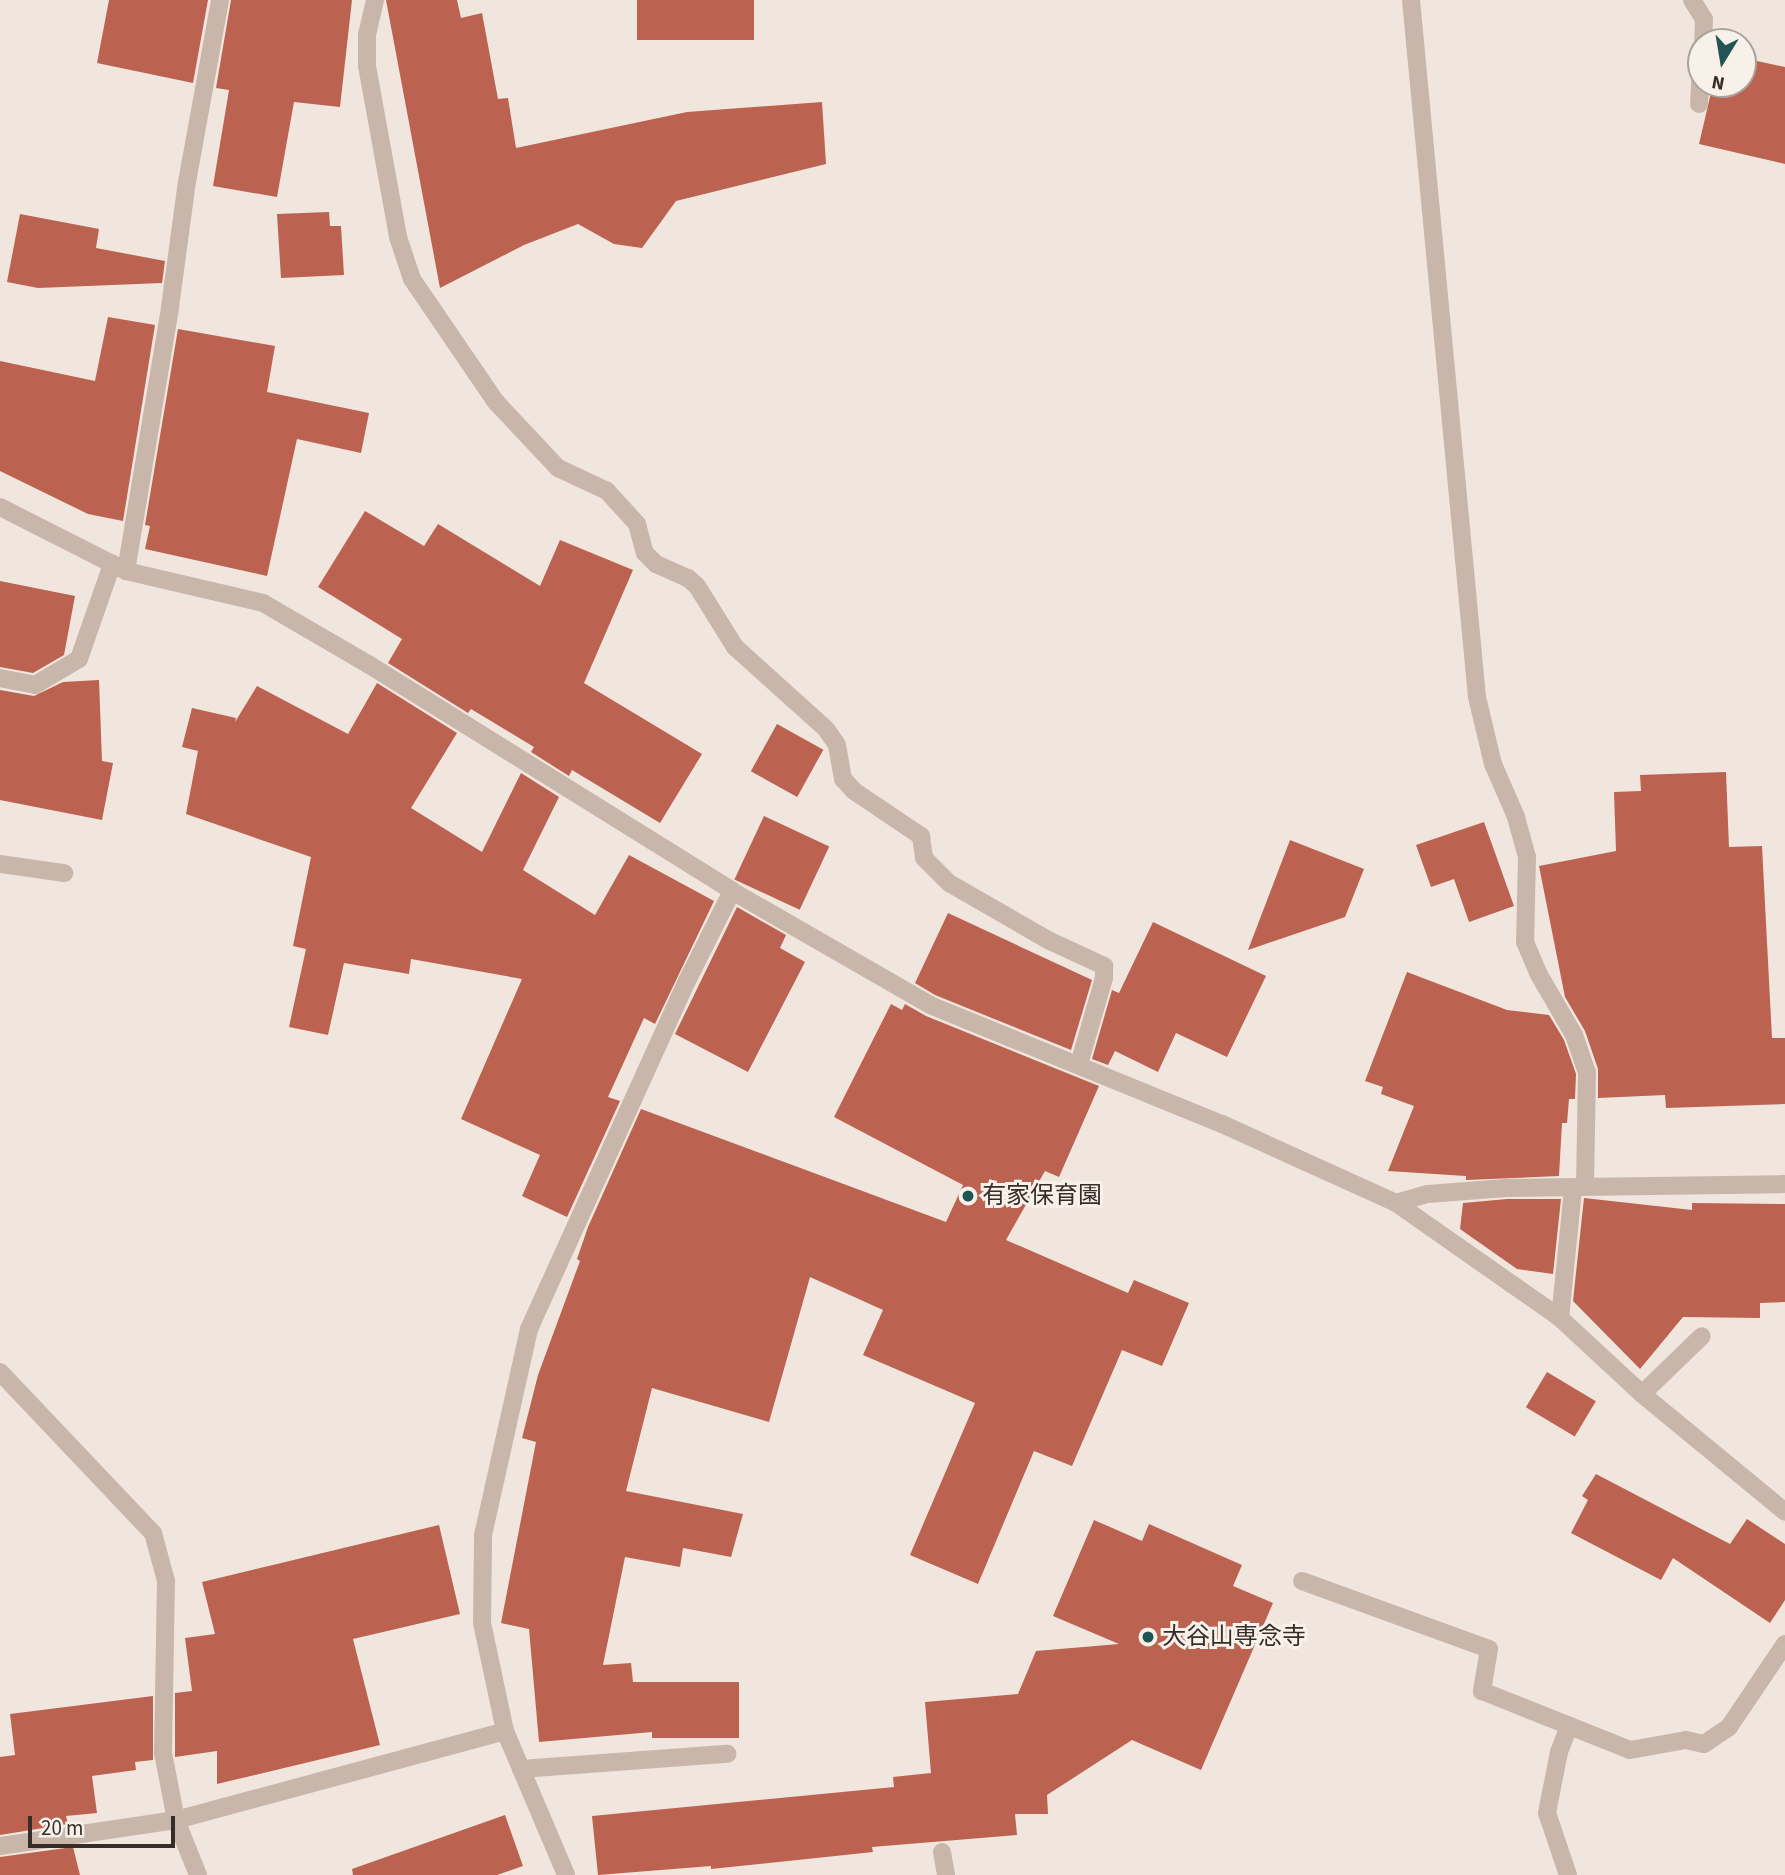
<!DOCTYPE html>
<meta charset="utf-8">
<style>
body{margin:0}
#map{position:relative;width:1785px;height:1875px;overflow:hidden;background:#f0e6de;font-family:"Source Sans 3","Noto Sans JP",sans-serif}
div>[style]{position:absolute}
.building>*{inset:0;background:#bc6251;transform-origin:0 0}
.minor>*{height:18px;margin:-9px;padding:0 9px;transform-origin:9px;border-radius:9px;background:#c8b6ab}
.dots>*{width:19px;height:19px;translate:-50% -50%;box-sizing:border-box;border:4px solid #f8f1ea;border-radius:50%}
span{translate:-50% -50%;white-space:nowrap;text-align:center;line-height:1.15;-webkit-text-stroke:6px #f8f1ea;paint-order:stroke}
.poi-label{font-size:24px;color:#362c29}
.left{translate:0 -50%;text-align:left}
.north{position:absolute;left:1687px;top:28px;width:70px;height:70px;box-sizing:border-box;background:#f8f1ea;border:2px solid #aaa29d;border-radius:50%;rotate:191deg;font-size:19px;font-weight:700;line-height:28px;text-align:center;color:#362c29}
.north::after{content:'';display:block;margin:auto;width:24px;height:32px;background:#225453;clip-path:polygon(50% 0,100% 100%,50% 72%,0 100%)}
.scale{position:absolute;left:28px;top:1816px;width:147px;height:32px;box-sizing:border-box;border:4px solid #362c29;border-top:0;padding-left:9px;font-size:21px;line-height:24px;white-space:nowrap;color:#362c29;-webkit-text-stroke:5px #f8f1ea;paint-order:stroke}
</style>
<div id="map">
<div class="building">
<i style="clip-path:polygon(109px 0,208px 0,193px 83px,97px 63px)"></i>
<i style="clip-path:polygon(231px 0,352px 0,340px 107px,294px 102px,277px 197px,213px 186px,229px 90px,216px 88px)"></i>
<i style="clip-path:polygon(386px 0,457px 0,461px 18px,482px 13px,498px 99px,508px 98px,516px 148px,687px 112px,822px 102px,826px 164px,676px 201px,642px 248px,614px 244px,578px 224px,524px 245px,440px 288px)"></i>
<i style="left:637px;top:0;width:117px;height:40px"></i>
<i style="clip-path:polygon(1743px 58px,1785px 67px,1785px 164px,1699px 144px,1713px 84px,1743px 84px)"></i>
<i style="clip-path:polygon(329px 212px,330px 226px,341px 226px,344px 275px,281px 278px,277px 214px)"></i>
<i style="clip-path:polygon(20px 214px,99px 229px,96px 248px,165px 261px,162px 283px,38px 288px,7px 282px)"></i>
<i style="clip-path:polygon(108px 317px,155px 325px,123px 521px,88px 514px,0 471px,0 361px,95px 381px)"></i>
<i style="clip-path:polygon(178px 329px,275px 346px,267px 392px,369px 413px,361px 453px,297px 439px,267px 576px,145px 549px,150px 526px,145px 525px)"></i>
<i style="clip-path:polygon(365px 511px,424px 546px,438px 524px,540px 586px,560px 540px,633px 570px,584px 683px,702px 754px,660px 823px,572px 770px,569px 776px,531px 752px,534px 747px,471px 709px,468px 713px,388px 663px,402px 639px,318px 587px)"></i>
<i style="clip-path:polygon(0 581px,75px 596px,64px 655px,33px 673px,0 667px)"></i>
<i style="clip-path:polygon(99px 680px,102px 761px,113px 763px,102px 820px,0 800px,0 690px,34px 696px,63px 682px)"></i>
<i style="clip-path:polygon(377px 683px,457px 733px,411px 808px,482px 852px,521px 773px,559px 797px,523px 870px,595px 915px,629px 855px,714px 901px,655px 1024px,644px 1018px,608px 1097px,620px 1101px,567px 1217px,522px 1196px,540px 1155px,461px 1119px,522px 979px,411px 959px,409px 974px,344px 963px,328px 1035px,289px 1027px,306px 949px,293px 946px,311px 857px,186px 814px,198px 751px,182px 747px,192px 708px,236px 718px,235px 722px,257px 686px,348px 734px)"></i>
<i style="left:777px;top:724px;width:53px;height:54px;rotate:29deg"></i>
<i style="clip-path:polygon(1726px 772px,1729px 847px,1762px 846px,1772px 1038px,1785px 1038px,1785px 1104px,1666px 1108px,1665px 1095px,1598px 1098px,1598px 1069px,1585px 1031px,1565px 997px,1539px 866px,1616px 851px,1614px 792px,1641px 791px,1640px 775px)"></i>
<i style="left:764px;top:816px;width:72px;height:70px;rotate:25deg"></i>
<i style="clip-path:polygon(1484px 822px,1514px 906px,1469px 922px,1454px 879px,1431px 887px,1416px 845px)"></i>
<i style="clip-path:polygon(1290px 840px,1364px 869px,1345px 917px,1248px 950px)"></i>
<i style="clip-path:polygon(737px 907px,786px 935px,780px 948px,805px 962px,748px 1072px,675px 1034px)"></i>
<i style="clip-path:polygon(948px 913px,1092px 980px,1071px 1050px,935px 995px,915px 983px)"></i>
<i style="clip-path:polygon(1153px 922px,1266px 976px,1227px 1057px,1176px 1033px,1158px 1072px,1115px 1051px,1108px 1065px,1092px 1059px,1112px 990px,1119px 993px)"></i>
<i style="clip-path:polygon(1407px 972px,1507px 1010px,1549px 1015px,1564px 1040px,1576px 1074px,1575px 1099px,1569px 1099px,1567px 1123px,1562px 1123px,1559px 1176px,1466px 1180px,1466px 1176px,1388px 1171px,1414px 1106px,1381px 1094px,1383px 1087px,1365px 1081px)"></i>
<i style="clip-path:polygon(891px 1004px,902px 1010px,905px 1004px,926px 1016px,1099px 1086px,1059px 1177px,1045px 1171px,1006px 1240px,1128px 1293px,1134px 1280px,1189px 1303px,1162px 1366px,1122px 1350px,1072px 1466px,1034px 1451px,978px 1584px,910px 1555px,975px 1403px,863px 1355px,883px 1310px,810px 1277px,769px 1422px,652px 1388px,626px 1491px,743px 1514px,731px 1557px,683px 1548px,680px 1567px,625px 1557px,603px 1665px,631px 1663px,633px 1682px,739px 1682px,739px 1738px,652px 1738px,652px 1732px,539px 1742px,529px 1629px,501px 1623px,536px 1442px,522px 1438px,538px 1375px,580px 1261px,577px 1259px,588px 1227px,641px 1109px,946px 1222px,963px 1185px,834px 1117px)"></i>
<i style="clip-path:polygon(1584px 1198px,1692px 1210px,1692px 1203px,1785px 1204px,1785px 1302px,1760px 1303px,1760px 1318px,1683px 1317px,1640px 1369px,1573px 1301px)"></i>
<i style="clip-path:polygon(1507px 1199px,1561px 1199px,1553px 1274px,1517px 1269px,1460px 1229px,1463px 1203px)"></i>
<i style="left:1547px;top:1372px;width:57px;height:41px;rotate:31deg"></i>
<i style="clip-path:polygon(1596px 1474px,1730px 1544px,1747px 1519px,1785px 1544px,1785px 1600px,1770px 1623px,1673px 1558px,1661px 1580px,1571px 1533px,1588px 1500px,1582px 1496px)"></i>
<i style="clip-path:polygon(1094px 1520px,1142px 1541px,1149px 1524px,1242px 1565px,1233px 1586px,1273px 1603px,1201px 1770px,1132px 1740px,1047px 1795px,1048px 1814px,1015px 1814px,1017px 1835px,872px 1847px,873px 1852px,711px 1869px,711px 1866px,598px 1875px,592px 1816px,894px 1787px,893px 1777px,931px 1773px,925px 1702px,1018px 1694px,1036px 1651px,1119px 1644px,1053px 1616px)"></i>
<i style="clip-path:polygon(439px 1525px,460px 1614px,353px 1639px,380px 1745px,217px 1784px,217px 1751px,175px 1757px,175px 1693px,192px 1691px,185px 1638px,215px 1634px,202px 1582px)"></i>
<i style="clip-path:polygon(153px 1696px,153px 1760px,135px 1762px,136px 1770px,92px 1776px,97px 1813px,66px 1816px,68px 1824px,0 1835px,0 1757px,15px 1755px,10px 1714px)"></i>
<i style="clip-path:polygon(505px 1815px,523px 1866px,497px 1875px,353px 1875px,352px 1869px)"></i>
<i style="clip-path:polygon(73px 1847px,80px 1875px,0 1875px,0 1857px)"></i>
</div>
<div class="minor">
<i style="left:375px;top:0;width:35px;rotate:103deg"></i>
<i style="left:367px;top:34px;width:32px;rotate:90deg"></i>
<i style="left:367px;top:66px;width:174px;rotate:79.7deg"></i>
<i style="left:398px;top:237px;width:44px;rotate:71.6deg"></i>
<i style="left:412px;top:279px;width:149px;rotate:55.7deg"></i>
<i style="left:496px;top:402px;width:91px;rotate:46.8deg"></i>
<i style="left:558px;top:468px;width:54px;rotate:25.1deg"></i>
<i style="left:607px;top:491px;width:45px;rotate:47.7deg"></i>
<i style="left:637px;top:524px;width:30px;rotate:75deg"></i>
<i style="left:645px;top:553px;width:16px;rotate:45deg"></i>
<i style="left:656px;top:564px;width:35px;rotate:24deg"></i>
<i style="left:688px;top:578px;width:12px;rotate:42deg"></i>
<i style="left:697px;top:586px;width:72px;rotate:58.1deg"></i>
<i style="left:735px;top:647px;width:122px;rotate:42deg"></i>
<i style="left:826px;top:729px;width:19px;rotate:55deg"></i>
<i style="left:837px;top:745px;width:35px;rotate:80deg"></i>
<i style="left:843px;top:779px;width:16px;rotate:47deg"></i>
<i style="left:854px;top:791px;width:81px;rotate:33.9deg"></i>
<i style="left:921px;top:836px;width:22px;rotate:82deg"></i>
<i style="left:924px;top:858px;width:35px;rotate:45deg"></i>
<i style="left:949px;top:883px;width:116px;rotate:29.9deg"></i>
<i style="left:1050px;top:941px;width:60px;rotate:24.8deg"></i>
<i style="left:1104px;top:966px;width:12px;rotate:90deg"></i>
<i style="left:1104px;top:978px;width:90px;rotate:106.2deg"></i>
<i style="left:1411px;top:0;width:700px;rotate:84.59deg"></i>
<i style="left:1477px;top:697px;width:69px;rotate:76.6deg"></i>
<i style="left:1493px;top:764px;width:58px;rotate:66.5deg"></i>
<i style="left:1516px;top:817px;width:41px;rotate:74.6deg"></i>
<i style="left:1527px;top:857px;width:85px;rotate:91.3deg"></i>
<i style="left:1525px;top:942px;width:34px;rotate:67deg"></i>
<i style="left:1538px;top:973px;width:72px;rotate:59.9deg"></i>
<i style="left:1574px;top:1035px;width:39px;rotate:71deg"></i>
<i style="left:1587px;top:1072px;width:114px;rotate:91deg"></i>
<i style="left:1692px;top:0;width:22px;rotate:58deg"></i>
<i style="left:1704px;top:19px;width:23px;rotate:92deg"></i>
<i style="left:1699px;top:104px;width:34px;rotate:-87deg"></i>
<i style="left:0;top:507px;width:141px;rotate:26.9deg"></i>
<i style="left:126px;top:571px;width:141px;rotate:13.1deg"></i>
<i style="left:263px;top:603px;width:121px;rotate:30.2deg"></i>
<i style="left:368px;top:664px;width:429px;rotate:31.9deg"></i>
<i style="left:732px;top:891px;width:228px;rotate:29.9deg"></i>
<i style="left:930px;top:1005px;width:315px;rotate:22.2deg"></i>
<i style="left:1222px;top:1124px;width:191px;rotate:24.4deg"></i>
<i style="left:1396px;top:1203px;width:200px;rotate:35deg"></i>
<i style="left:1560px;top:1318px;width:112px;rotate:42.8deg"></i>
<i style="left:1642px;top:1394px;width:185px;rotate:39.5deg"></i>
<i style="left:126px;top:571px;width:268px;rotate:-80.5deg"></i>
<i style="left:170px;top:307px;width:126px;rotate:-82.3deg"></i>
<i style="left:187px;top:182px;width:185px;rotate:-79.7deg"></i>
<i style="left:0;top:678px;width:36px;rotate:11deg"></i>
<i style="left:35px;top:685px;width:51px;rotate:-30.6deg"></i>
<i style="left:79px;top:659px;width:101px;rotate:-70.8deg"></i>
<i style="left:0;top:864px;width:65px;rotate:8deg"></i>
<i style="left:1396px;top:1203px;width:33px;rotate:-16deg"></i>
<i style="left:1428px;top:1194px;width:78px;rotate:-4.4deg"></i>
<i style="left:1506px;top:1188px;width:279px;rotate:-0.8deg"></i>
<i style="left:1560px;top:1318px;width:130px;rotate:-84.2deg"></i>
<i style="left:0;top:1372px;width:222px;rotate:46.5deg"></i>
<i style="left:153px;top:1533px;width:50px;rotate:74.8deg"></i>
<i style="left:166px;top:1581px;width:172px;rotate:91deg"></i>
<i style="left:163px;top:1753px;width:68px;rotate:79deg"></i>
<i style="left:176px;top:1820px;width:59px;rotate:68.2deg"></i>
<i style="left:1642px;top:1394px;width:83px;rotate:-44deg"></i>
<i style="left:1302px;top:1581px;width:199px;rotate:20deg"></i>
<i style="left:1489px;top:1649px;width:43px;rotate:99.5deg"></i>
<i style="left:1482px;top:1691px;width:159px;rotate:21.7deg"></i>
<i style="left:1630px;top:1750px;width:57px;rotate:-10.1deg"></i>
<i style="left:1686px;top:1740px;width:18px;rotate:13deg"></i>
<i style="left:1704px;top:1744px;width:30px;rotate:-34deg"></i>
<i style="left:1729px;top:1727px;width:100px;rotate:-56deg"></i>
<i style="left:505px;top:1731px;width:156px;rotate:67deg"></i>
<i style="left:521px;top:1769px;width:207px;rotate:-4.2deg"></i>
<i style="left:0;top:1846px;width:178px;rotate:-8.4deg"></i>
<i style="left:176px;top:1820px;width:341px;rotate:-15.1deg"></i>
<i style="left:505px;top:1731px;width:110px;rotate:-102deg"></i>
<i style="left:482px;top:1623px;width:88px;rotate:-89.3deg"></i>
<i style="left:483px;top:1535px;width:211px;rotate:-77.4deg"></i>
<i style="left:529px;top:1329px;width:382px;rotate:-65.6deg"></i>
<i style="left:687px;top:981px;width:101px;rotate:-63.4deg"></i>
<i style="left:942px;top:1852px;width:23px;rotate:80deg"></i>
<i style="left:1568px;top:1875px;width:65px;rotate:-108.7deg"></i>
<i style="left:1547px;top:1813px;width:62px;rotate:-78.9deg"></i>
<i style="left:1559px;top:1752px;width:28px;rotate:-69deg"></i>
</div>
<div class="dots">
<i style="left:968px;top:1196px;background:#225453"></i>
<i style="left:1148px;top:1637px;background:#225453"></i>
</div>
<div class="poi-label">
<span class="left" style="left:982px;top:1196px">有家保育園</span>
<span class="left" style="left:1162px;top:1637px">大谷山専念寺</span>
</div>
<div class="north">N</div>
<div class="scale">20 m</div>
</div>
